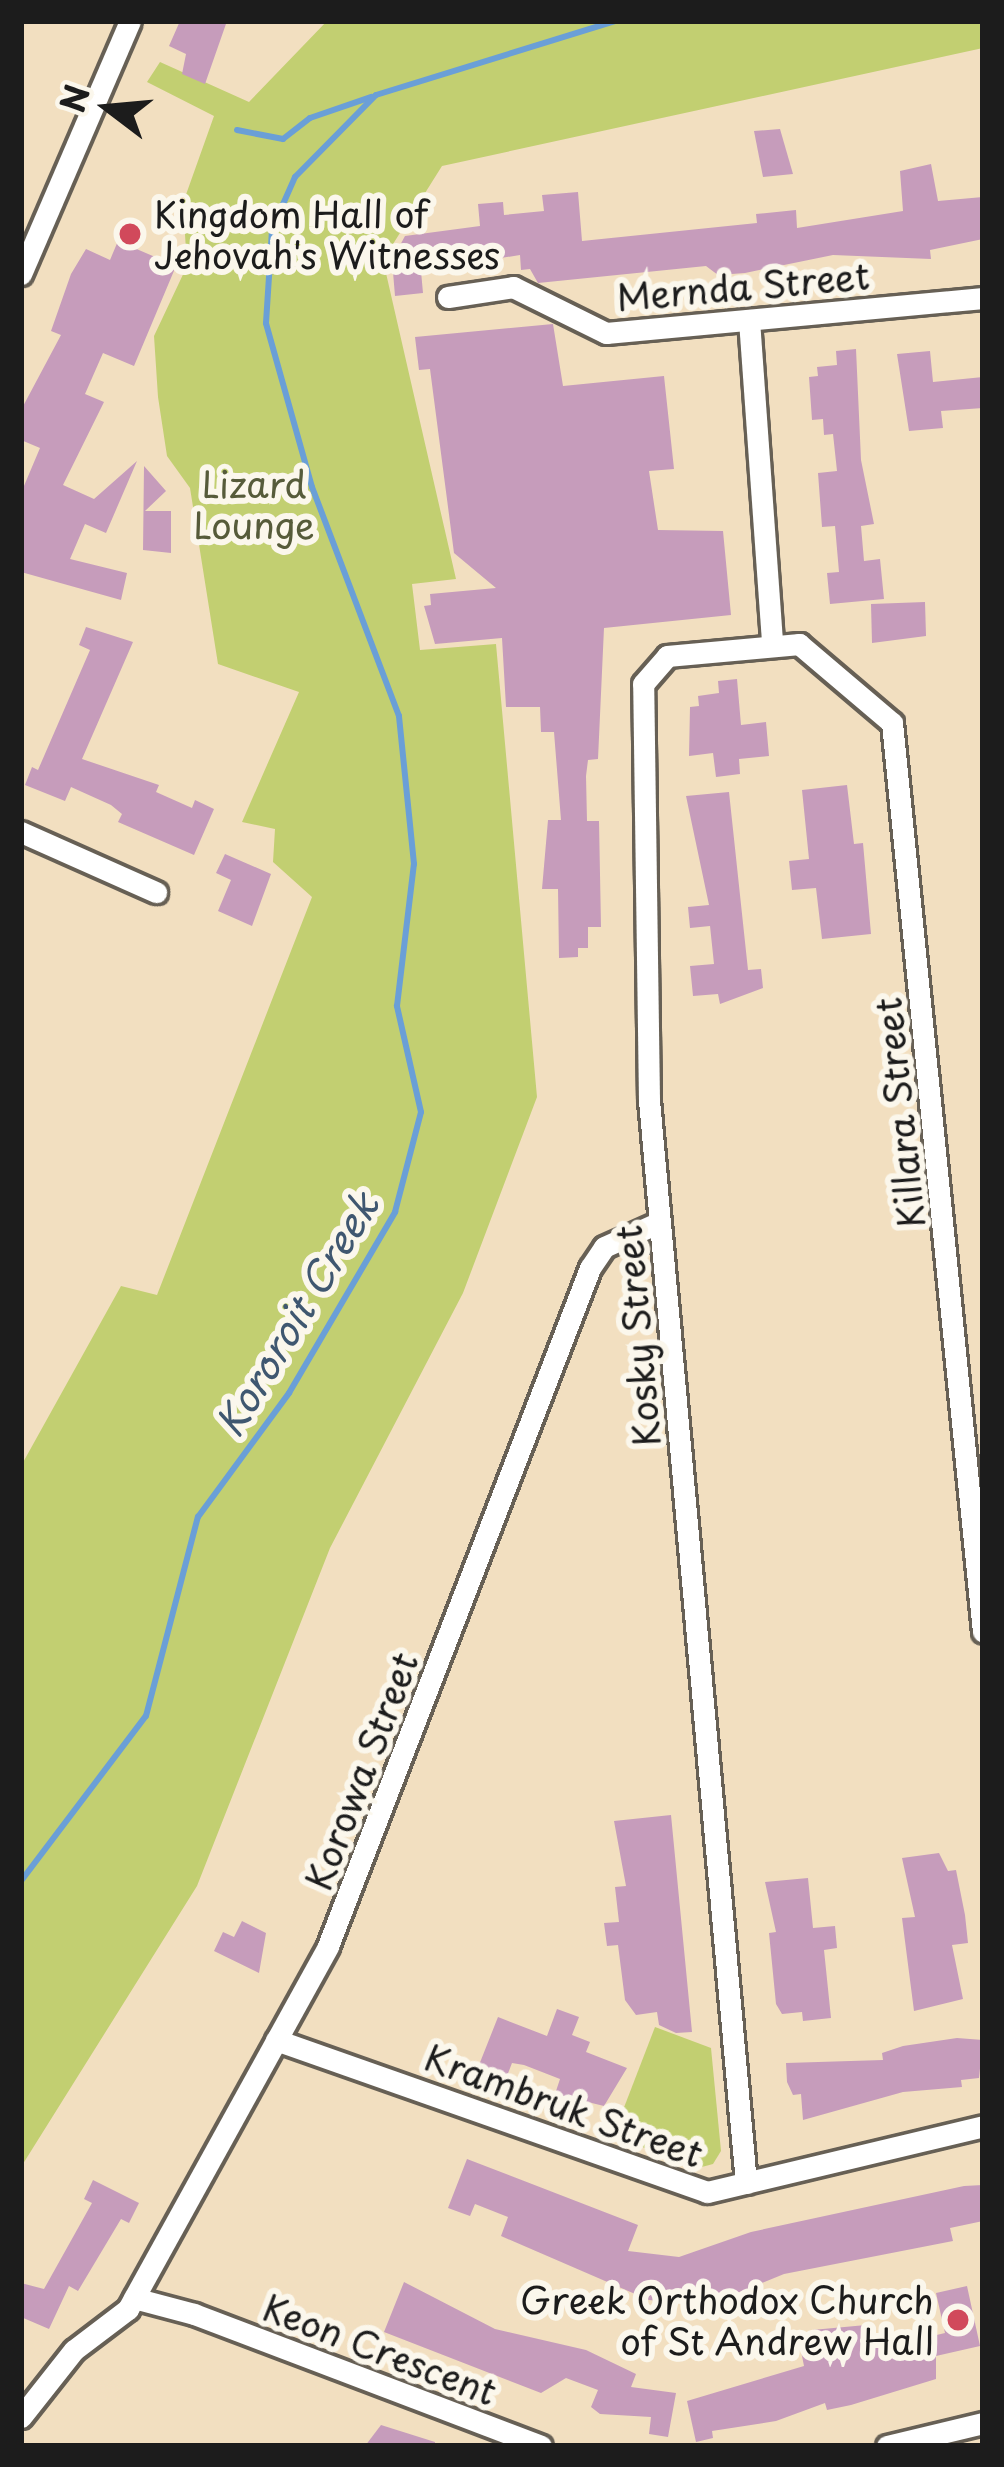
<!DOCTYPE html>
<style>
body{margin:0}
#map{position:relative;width:1004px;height:2467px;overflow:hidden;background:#f2dfc0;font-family:"Playpen Sans",sans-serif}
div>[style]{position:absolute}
.green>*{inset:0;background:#c2cf71}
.stream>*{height:6px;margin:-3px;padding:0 3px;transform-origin:3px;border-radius:3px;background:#6a9fd7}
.building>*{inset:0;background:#c69cbb}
.roads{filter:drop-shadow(3px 0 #676055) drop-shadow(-3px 0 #676055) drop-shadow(0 3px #676055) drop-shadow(0 -3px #676055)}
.street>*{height:21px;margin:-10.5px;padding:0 10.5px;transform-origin:10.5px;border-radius:10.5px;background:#fff}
.dots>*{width:33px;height:33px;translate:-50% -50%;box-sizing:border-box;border:6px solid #fbf7ec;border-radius:50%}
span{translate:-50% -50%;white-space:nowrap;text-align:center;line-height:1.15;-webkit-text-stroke:12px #fbf7ec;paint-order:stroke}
.poi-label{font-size:36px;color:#1c1c1c}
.left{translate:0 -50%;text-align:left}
.right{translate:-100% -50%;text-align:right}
.street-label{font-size:36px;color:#1c1c1c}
.park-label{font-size:36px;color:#565b3a}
.water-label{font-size:39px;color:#3f5770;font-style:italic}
.frame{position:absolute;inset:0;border:24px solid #1c1c1c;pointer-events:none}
.north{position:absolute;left:48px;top:48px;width:120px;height:120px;-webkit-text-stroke:9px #fbf7ec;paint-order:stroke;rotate:286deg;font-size:33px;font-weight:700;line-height:48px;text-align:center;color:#1c1c1c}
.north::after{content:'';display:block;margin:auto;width:42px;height:54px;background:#1c1c1c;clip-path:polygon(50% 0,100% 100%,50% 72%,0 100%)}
</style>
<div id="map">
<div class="green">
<i style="clip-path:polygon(327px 21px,983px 21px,983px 48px,442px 166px,383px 260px,456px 579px,412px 584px,420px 650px,496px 644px,537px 1097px,463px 1293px,330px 1548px,197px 1886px,21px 2167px,21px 1466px,121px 1286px,157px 1295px,312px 897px,273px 862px,275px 829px,242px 822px,299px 692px,218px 664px,190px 488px,167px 456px,158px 397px,154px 336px,187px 266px,183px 203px,214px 116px,147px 82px,160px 62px,249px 102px)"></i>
<i style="clip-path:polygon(655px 2027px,711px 2048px,721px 2151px,713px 2164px,698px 2168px,613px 2136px)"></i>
</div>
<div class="stream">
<i style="left:237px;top:130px;width:47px;rotate:11.1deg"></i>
<i style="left:283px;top:139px;width:34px;rotate:-38deg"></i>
<i style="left:310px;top:118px;width:65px;rotate:-19deg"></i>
<i style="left:21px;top:1881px;width:207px;rotate:-52.9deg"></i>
<i style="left:146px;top:1716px;width:206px;rotate:-75.4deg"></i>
<i style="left:198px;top:1517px;width:154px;rotate:-53.7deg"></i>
<i style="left:289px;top:1393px;width:210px;rotate:-59.6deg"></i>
<i style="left:395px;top:1212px;width:103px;rotate:-75.4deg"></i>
<i style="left:421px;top:1112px;width:109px;rotate:-102.8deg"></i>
<i style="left:397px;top:1006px;width:143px;rotate:-83.2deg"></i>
<i style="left:414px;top:864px;width:149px;rotate:-95.8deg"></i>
<i style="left:399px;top:716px;width:245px;rotate:-110.8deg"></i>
<i style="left:312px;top:487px;width:170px;rotate:-105.7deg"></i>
<i style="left:266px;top:323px;width:94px;rotate:-86.3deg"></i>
<i style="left:272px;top:229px;width:57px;rotate:-66.1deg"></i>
<i style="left:295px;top:177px;width:115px;rotate:-45.4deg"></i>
<i style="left:376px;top:95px;width:250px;rotate:-17.2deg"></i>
</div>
<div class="building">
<i style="clip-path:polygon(180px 21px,227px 21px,205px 84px,182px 74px,186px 54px,169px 46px)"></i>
<i style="clip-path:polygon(780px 129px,793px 174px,763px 177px,754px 131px)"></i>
<i style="clip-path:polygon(931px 164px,938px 201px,983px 197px,983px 239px,930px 250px,931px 259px,833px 255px,745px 273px,718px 275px,706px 266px,538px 283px,530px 269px,521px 270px,520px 255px,421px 271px,423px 293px,395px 296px,392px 260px,405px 236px,480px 226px,478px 204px,503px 202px,504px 215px,544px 211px,542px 195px,578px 192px,582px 241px,757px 223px,756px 214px,796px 210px,797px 228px,903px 211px,900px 171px)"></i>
<i style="clip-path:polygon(118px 241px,176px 266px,134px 366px,103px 353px,85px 394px,104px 402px,63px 485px,94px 499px,137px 461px,106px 533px,85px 524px,70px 559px,127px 573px,121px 600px,21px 572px,21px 493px,40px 448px,21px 440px,21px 410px,61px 335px,51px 331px,71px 274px,86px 249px,110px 260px)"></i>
<i style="clip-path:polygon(553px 324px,563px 386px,664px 376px,674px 469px,649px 471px,658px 530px,723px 531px,731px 615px,604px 628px,598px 759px,588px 760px,586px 776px,587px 821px,599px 821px,601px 927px,588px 927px,588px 948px,578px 948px,578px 957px,559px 958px,558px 889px,542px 889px,548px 820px,561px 820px,554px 732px,541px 732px,540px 707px,506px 707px,502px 638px,435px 644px,424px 606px,431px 605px,430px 594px,496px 588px,454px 553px,430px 369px,419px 370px,415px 337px)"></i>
<i style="clip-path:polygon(856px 349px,861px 460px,874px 524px,861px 526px,864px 561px,880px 559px,884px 599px,830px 604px,827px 573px,839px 572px,835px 526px,822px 527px,818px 473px,837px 471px,833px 434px,824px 435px,823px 419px,812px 420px,809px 377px,818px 376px,817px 367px,837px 365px,836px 351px)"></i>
<i style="clip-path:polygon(930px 351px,933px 382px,983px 377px,983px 408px,941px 411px,943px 428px,909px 431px,897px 354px)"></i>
<i style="clip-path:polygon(144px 466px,166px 491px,145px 511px,171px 511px,171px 553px,143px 550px)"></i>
<i style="clip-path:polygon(925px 602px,926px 636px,872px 643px,871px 604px)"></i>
<i style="clip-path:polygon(86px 627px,133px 642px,82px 759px,159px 785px,156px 792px,192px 808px,195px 800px,214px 809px,194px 855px,118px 822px,122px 814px,111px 805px,71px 787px,65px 801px,25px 785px,32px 767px,38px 770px,90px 650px,79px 645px)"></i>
<i style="clip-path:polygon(737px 679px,741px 725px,766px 722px,769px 756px,739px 759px,740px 774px,716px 777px,713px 753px,689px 756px,690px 707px,699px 706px,698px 696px,719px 693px,718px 681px)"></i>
<i style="clip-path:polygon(847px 785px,854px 844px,863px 843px,871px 934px,822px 939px,816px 888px,792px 890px,789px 861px,809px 859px,802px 790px)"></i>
<i style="clip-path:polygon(729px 792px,748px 970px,761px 969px,763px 988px,720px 1004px,718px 994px,693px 996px,690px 966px,714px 964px,710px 926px,690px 928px,688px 907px,709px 905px,686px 796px)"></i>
<i style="clip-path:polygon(225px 854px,271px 874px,252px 926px,218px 911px,231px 880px,216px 873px)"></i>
<i style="clip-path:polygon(671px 1815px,692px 2032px,676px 2033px,659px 2025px,657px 2012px,636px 2015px,625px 2000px,618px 1945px,607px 1946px,604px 1923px,619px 1922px,615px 1887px,626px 1886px,614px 1821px)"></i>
<i style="clip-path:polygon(939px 1853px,948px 1871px,956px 1870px,965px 1915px,968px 1943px,952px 1945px,963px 1999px,914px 2011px,902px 1918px,915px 1917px,902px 1858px)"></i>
<i style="clip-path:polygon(808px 1878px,813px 1928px,835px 1926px,837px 1948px,824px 1950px,831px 2018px,803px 2021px,802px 2012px,782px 2014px,776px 2004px,769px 1933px,776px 1932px,765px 1882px)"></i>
<i style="clip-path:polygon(242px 1921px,266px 1933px,259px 1973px,214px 1951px,223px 1932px,234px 1937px)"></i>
<i style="clip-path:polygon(557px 2009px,579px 2017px,572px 2035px,590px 2042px,586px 2052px,627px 2068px,604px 2106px,555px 2094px,560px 2079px,524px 2065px,512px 2063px,507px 2076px,479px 2065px,498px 2017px,547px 2036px)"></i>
<i style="clip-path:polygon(957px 2038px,983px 2040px,979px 2078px,961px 2080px,962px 2087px,903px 2092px,803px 2120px,801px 2094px,793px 2095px,787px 2082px,786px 2063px,883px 2060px,882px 2053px,903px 2046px)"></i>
<i style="clip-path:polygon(467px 2159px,638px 2225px,628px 2251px,679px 2257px,751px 2232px,964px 2186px,983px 2185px,983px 2221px,950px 2228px,953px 2241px,784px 2274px,705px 2306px,649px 2300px,501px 2236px,508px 2217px,475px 2204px,470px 2216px,448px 2208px)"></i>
<i style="clip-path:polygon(93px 2180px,139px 2203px,129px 2223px,121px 2219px,78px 2291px,69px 2286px,49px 2329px,21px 2317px,21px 2283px,44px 2289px,92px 2203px,84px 2199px)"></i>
<i style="clip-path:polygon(404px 2282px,495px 2329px,586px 2350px,636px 2374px,631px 2387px,676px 2393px,668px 2437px,649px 2434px,651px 2417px,600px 2414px,591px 2407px,598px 2390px,566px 2378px,541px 2393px,384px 2332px)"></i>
<i style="clip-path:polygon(967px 2286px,980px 2346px,936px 2356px,936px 2379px,851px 2405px,827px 2410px,825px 2403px,776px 2421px,712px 2431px,713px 2438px,696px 2442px,687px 2401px,804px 2366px,800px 2346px,814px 2342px,812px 2330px,866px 2325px,871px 2346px,882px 2348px,945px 2333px,936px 2293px)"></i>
<i style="clip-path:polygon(381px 2425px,435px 2442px,435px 2446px,365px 2446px)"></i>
</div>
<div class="roads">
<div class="street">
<i style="left:21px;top:274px;width:275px;rotate:-66.7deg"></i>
<i style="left:448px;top:297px;width:66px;rotate:-8.7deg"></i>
<i style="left:513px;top:287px;width:104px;rotate:26.3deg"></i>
<i style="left:606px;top:333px;width:379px;rotate:-5.3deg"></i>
<i style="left:749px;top:320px;width:324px;rotate:85.9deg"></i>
<i style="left:21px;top:832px;width:148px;rotate:24deg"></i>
<i style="left:276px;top:2040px;width:457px;rotate:19.4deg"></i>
<i style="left:707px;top:2192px;width:284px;rotate:-13.4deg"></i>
<i style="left:746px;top:2183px;width:1087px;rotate:-95.12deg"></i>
<i style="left:649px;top:1100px;width:416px;rotate:-90.8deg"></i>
<i style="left:643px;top:684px;width:37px;rotate:-49deg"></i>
<i style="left:667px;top:656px;width:133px;rotate:-5.2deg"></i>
<i style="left:799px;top:644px;width:122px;rotate:40.3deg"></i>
<i style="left:892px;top:723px;width:913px;rotate:84.28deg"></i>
<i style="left:134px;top:2298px;width:62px;rotate:14.9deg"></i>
<i style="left:194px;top:2314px;width:371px;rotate:20.8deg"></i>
<i style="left:21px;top:2417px;width:85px;rotate:-51.7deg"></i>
<i style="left:74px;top:2350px;width:68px;rotate:-37.2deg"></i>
<i style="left:128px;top:2309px;width:414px;rotate:-61.1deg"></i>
<i style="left:328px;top:1946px;width:727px;rotate:-68.87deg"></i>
<i style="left:590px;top:1268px;width:25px;rotate:-56deg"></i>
<i style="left:604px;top:1247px;width:61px;rotate:-24.1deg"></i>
<i style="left:887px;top:2446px;width:99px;rotate:-13.5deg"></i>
</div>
</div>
<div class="dots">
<i style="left:130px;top:234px;background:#d1495b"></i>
<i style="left:958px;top:2320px;background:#d1495b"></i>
</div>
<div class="poi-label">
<span class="left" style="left:154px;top:234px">Kingdom Hall of<br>Jehovah's Witnesses</span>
<span class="right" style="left:934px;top:2320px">Greek Orthodox Church<br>of St Andrew Hall</span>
</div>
<div class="street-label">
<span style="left:743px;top:286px;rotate:-5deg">Mernda Street</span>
<span style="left:899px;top:1113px;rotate:-96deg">Killara Street</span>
<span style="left:637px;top:1336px;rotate:-95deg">Kosky Street</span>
<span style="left:361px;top:1771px;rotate:-69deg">Korowa Street</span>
<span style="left:564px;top:2105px;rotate:20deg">Krambruk Street</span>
<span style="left:380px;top:2349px;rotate:21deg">Keon Crescent</span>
</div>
<div class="park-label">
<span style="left:254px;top:504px">Lizard<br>Lounge</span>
</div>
<div class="water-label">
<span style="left:296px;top:1314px;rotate:-59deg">Kororoit Creek</span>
</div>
<div class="frame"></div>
<div class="north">N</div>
</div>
